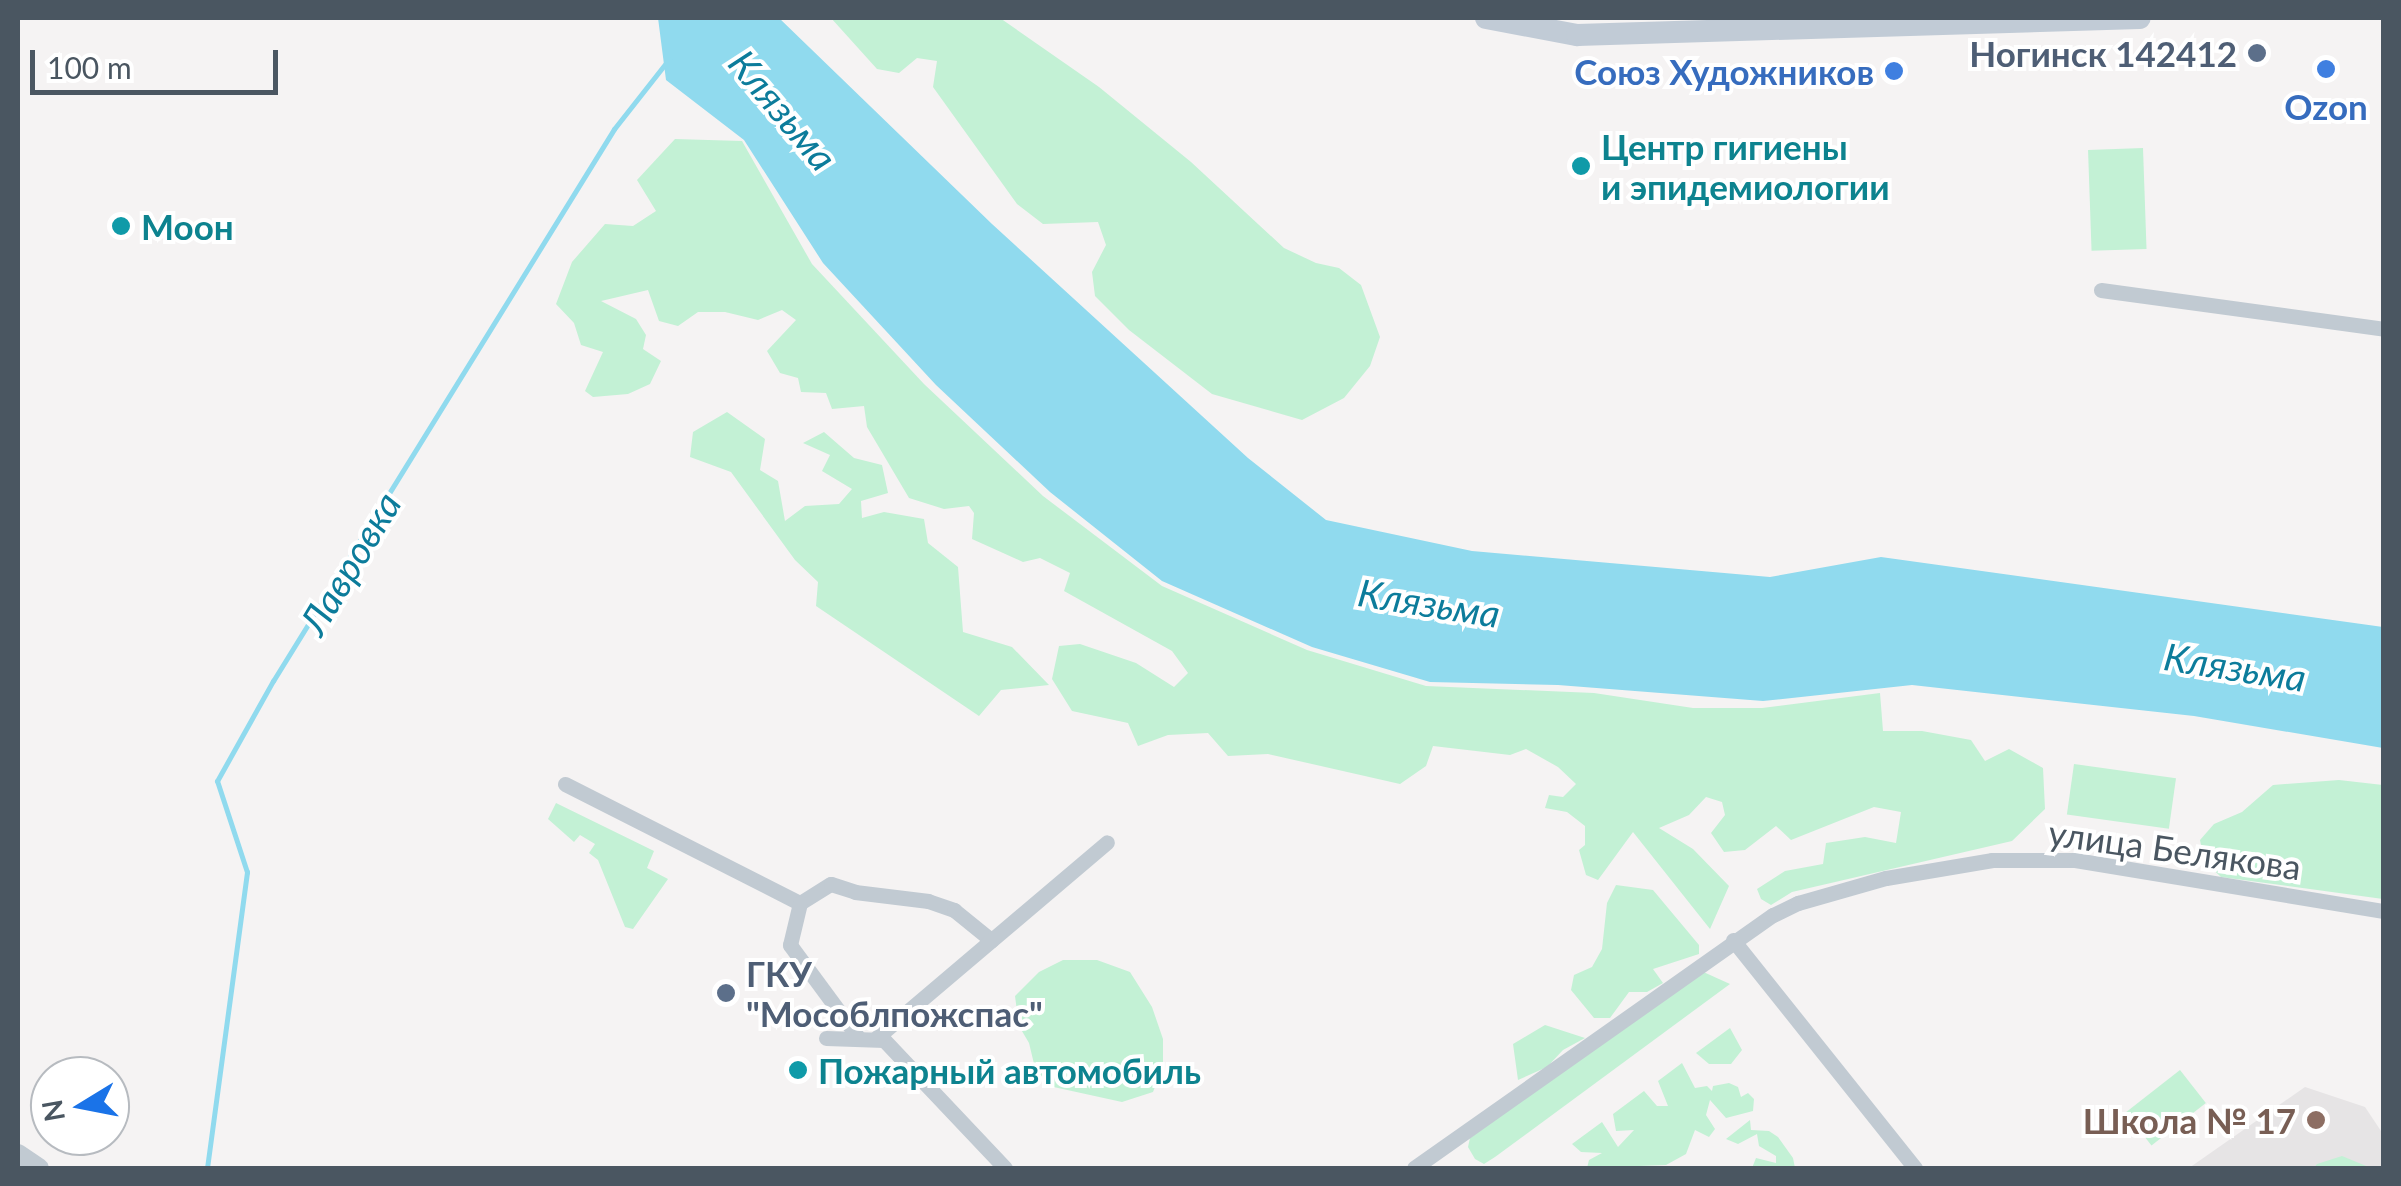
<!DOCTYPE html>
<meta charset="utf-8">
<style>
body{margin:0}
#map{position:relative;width:2401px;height:1186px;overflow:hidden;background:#f5f3f3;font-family:Lato,sans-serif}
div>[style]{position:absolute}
.education>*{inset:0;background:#e6e4e5}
.green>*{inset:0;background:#c3f1d5;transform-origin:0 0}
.water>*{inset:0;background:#90daee}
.stream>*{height:5px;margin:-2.5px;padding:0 2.5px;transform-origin:2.5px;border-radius:2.5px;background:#90daee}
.minor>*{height:15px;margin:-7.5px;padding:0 7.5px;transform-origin:7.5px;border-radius:7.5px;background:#c1cad2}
.tertiary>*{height:20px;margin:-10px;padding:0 10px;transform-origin:10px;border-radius:10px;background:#c1cad2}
.secondary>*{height:22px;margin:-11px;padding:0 11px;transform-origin:11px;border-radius:11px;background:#c1cbd6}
.dots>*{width:28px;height:28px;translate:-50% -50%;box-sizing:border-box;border:5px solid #fff;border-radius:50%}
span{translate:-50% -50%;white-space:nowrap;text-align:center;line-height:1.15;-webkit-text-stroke:8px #fff;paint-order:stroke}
.service-label{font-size:35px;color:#4e5e75;font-weight:700}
.right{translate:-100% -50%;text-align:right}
.left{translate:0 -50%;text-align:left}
.shop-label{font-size:35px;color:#366cbe;font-weight:700}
.culture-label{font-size:35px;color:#0d838f;font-weight:700}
.street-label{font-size:35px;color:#4a5661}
.education-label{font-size:35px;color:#785e54;font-weight:700}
.water-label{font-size:38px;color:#0c7c9b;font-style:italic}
.frame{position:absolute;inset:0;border:20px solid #4a5661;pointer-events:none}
.north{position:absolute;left:30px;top:1056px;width:100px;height:100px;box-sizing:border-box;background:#fff;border:2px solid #b7bbc0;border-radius:50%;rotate:260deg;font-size:28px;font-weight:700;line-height:40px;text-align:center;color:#4a5661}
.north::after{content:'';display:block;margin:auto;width:35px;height:45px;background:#1a73e8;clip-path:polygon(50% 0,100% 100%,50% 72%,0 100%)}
.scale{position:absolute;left:30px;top:50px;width:248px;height:45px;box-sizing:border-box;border:5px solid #4a5661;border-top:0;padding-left:12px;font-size:30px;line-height:35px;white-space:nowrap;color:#4a5661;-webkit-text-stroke:8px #fff;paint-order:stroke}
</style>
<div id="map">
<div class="education">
<i style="clip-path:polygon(2305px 1087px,2365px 1107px,2383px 1134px,2383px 1168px,2189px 1168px)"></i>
</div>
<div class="green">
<i style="clip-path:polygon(831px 18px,1000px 18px,1099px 87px,1191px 162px,1284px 248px,1316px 263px,1339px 268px,1361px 285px,1380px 337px,1370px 366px,1344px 398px,1302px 420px,1212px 394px,1129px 330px,1095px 296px,1092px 272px,1106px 245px,1098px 222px,1043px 224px,1017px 204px,933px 87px,937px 61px,917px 58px,899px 73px,877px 69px)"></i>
<i style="clip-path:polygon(675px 139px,742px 141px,812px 264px,924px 384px,1043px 496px,1162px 586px,1307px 650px,1426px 686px,1594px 693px,1693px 708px,1762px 708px,1880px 693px,1883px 731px,1922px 731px,1971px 740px,1985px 761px,2009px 749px,2043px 768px,2045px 809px,2012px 841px,1792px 892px,1771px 905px,1761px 899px,1757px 889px,1785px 871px,1823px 864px,1826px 843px,1865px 837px,1896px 843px,1901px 812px,1874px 807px,1791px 840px,1776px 826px,1745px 850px,1724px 852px,1711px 833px,1725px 815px,1722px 802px,1706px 797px,1689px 815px,1659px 828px,1693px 849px,1729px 886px,1710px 929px,1633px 832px,1598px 880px,1586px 875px,1579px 850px,1585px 845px,1585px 826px,1567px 812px,1545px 808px,1549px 795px,1563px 797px,1576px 784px,1558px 767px,1526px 749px,1510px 755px,1433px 746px,1426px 766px,1400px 784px,1268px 754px,1228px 756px,1208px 733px,1168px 735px,1138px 746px,1128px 723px,1072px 711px,1052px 679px,1059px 646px,1080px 644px,1136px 663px,1174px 687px,1188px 673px,1172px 651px,1064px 591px,1070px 573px,1040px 558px,1023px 562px,972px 539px,974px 513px,969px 506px,944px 509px,909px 498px,867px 427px,864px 406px,832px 409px,826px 393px,801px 392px,798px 378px,780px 373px,767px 351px,796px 320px,782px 310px,758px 320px,725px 312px,698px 312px,678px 326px,659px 321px,648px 290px,601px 301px,636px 319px,646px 335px,643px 349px,661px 361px,650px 384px,628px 394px,593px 397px,585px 391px,603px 352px,581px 345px,574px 323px,556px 304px,572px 262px,605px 224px,633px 226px,656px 211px,637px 180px)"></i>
<i style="left:2143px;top:148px;width:101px;height:55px;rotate:88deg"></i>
<i style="clip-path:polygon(727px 412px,765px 439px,760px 470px,778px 481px,785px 521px,805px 506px,839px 504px,852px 489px,822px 471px,830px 455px,803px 443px,824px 432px,854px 458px,882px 465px,888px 493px,861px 501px,862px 518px,884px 512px,924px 519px,928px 543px,958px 567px,963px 632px,1012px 647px,1049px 685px,1001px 690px,979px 716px,816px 606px,818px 582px,795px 560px,731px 472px,690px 457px,693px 432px)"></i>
<i style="left:2074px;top:764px;width:103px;height:51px;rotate:8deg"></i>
<i style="clip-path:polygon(2339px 780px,2383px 785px,2383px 899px,2221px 877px,2204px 861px,2200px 840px,2214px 824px,2242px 812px,2273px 785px)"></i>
<i style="clip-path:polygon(556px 803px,654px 851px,647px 868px,668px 879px,633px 929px,625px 927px,598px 860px,589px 853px,595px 844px,580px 835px,574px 842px,548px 819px)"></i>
<i style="clip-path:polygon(1616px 885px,1653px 890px,1699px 945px,1699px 954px,1653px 969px,1663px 983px,1647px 992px,1629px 992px,1610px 1018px,1594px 1018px,1571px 990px,1574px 975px,1592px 967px,1602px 949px,1607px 903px)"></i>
<i style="clip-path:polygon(1063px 960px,1097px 960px,1130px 972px,1152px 1007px,1163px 1039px,1163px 1067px,1153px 1092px,1122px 1102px,1049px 1086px,1035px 1068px,1029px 1043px,1019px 1026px,1015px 996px,1039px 972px)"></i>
<i style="clip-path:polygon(1699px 970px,1730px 984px,1495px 1157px,1484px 1164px,1475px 1159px,1468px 1147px,1470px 1138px)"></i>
<i style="clip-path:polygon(1545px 1025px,1585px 1038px,1563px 1050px,1547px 1067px,1518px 1080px,1513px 1044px)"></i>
<i style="clip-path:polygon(1730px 1028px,1742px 1050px,1731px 1064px,1709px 1064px,1696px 1053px)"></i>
<i style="clip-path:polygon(1682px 1063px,1695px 1088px,1707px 1086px,1712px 1091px,1713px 1086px,1729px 1083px,1738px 1087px,1741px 1097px,1748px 1093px,1754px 1099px,1753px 1111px,1726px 1118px,1710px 1100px,1706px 1115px,1715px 1129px,1709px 1137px,1695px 1130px,1686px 1154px,1666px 1165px,1587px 1168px,1589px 1160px,1602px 1153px,1581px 1152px,1572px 1144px,1602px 1122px,1618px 1147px,1634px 1130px,1616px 1131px,1613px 1114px,1644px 1091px,1657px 1106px,1668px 1106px,1658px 1081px)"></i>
<i style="left:2180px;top:1070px;width:42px;height:69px;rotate:52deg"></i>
<i style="clip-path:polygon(1750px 1120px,1751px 1130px,1769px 1131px,1778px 1137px,1793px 1158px,1795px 1168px,1752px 1168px,1756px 1158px,1776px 1163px,1776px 1156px,1759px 1146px,1757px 1134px,1738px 1144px,1726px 1139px)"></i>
<i style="clip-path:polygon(2342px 1156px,2371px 1168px,2314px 1168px,2317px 1164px)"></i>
</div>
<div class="water">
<i style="clip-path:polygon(658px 18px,779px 18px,992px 224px,1248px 458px,1326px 520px,1472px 551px,1770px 577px,1881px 557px,2383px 627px,2383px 748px,2194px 716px,1912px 685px,1763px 701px,1558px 685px,1430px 682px,1312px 647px,1162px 581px,1050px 492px,936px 385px,823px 263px,744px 140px,666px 80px)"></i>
</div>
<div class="stream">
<i style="left:207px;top:1168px;width:299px;rotate:-82.3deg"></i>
<i style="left:247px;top:872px;width:96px;rotate:-108.2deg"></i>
<i style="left:217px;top:781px;width:115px;rotate:-60.8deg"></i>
<i style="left:273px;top:681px;width:649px;rotate:-58.29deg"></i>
<i style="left:614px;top:129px;width:89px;rotate:-51.8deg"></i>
</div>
<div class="minor">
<i style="left:2101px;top:290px;width:286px;rotate:7.8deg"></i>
<i style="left:565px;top:784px;width:263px;rotate:26.9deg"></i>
<i style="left:800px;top:903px;width:36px;rotate:-32deg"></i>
<i style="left:831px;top:884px;width:25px;rotate:18deg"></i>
<i style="left:855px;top:892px;width:74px;rotate:7deg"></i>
<i style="left:928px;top:901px;width:28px;rotate:19deg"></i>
<i style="left:954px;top:910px;width:48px;rotate:39deg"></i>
<i style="left:800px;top:903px;width:43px;rotate:103.4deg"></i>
<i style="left:790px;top:945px;width:113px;rotate:53.6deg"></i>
<i style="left:1733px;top:940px;width:292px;rotate:51.4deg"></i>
<i style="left:826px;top:1038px;width:58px;rotate:2deg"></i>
<i style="left:884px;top:1040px;width:176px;rotate:46.6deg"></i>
<i style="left:875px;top:1039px;width:304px;rotate:-40.3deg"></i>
<i style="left:1414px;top:1168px;width:439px;rotate:-35.2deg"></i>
<i style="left:1773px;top:915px;width:28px;rotate:-26deg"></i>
<i style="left:1798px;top:903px;width:91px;rotate:-15.9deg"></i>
<i style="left:1886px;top:878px;width:108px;rotate:-9.6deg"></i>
<i style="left:1992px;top:860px;width:83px"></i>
<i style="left:2075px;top:860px;width:313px;rotate:9.4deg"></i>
</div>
<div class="tertiary">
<i style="left:18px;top:1154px;width:25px;rotate:34deg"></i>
</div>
<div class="secondary">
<i style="left:1486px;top:18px;width:93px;rotate:10.6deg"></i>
<i style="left:1577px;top:35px;width:563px;rotate:-1.73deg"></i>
</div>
<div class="dots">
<i style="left:2257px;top:53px;background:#5c6f8a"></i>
<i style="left:2326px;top:69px;background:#3f7fe0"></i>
<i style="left:1894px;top:71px;background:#3f7fe0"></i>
<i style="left:1581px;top:166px;background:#0f9aa8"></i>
<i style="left:121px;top:226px;background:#0f9aa8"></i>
<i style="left:726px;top:993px;background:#5c6f8a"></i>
<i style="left:798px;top:1070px;background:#0f9aa8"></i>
<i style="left:2316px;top:1120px;background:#8d6e63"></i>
</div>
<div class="service-label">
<span class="right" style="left:2237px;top:53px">Ногинск 142412</span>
<span class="left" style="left:746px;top:993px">ГКУ<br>"Мособлпожспас"</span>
</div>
<div class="shop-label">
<span class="right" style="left:1874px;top:71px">Союз Художников</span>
<span style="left:2326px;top:106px">Ozon</span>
</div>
<div class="culture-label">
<span class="left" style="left:1601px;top:166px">Центр гигиены<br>и эпидемиологии</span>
<span class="left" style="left:141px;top:226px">Моон</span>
<span class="left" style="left:818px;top:1070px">Пожарный автомобиль</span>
</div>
<div class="street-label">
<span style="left:2175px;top:849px;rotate:8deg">улица Белякова</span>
</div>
<div class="education-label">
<span class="right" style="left:2296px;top:1120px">Школа № 17</span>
</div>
<div class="water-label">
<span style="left:783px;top:110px;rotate:50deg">Клязьма</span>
<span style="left:350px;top:563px;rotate:-59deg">Лавровка</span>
<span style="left:1429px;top:603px;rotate:9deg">Клязьма</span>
<span style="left:2235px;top:667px;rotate:9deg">Клязьма</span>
</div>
<div class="frame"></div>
<div class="north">N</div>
<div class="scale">100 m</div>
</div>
